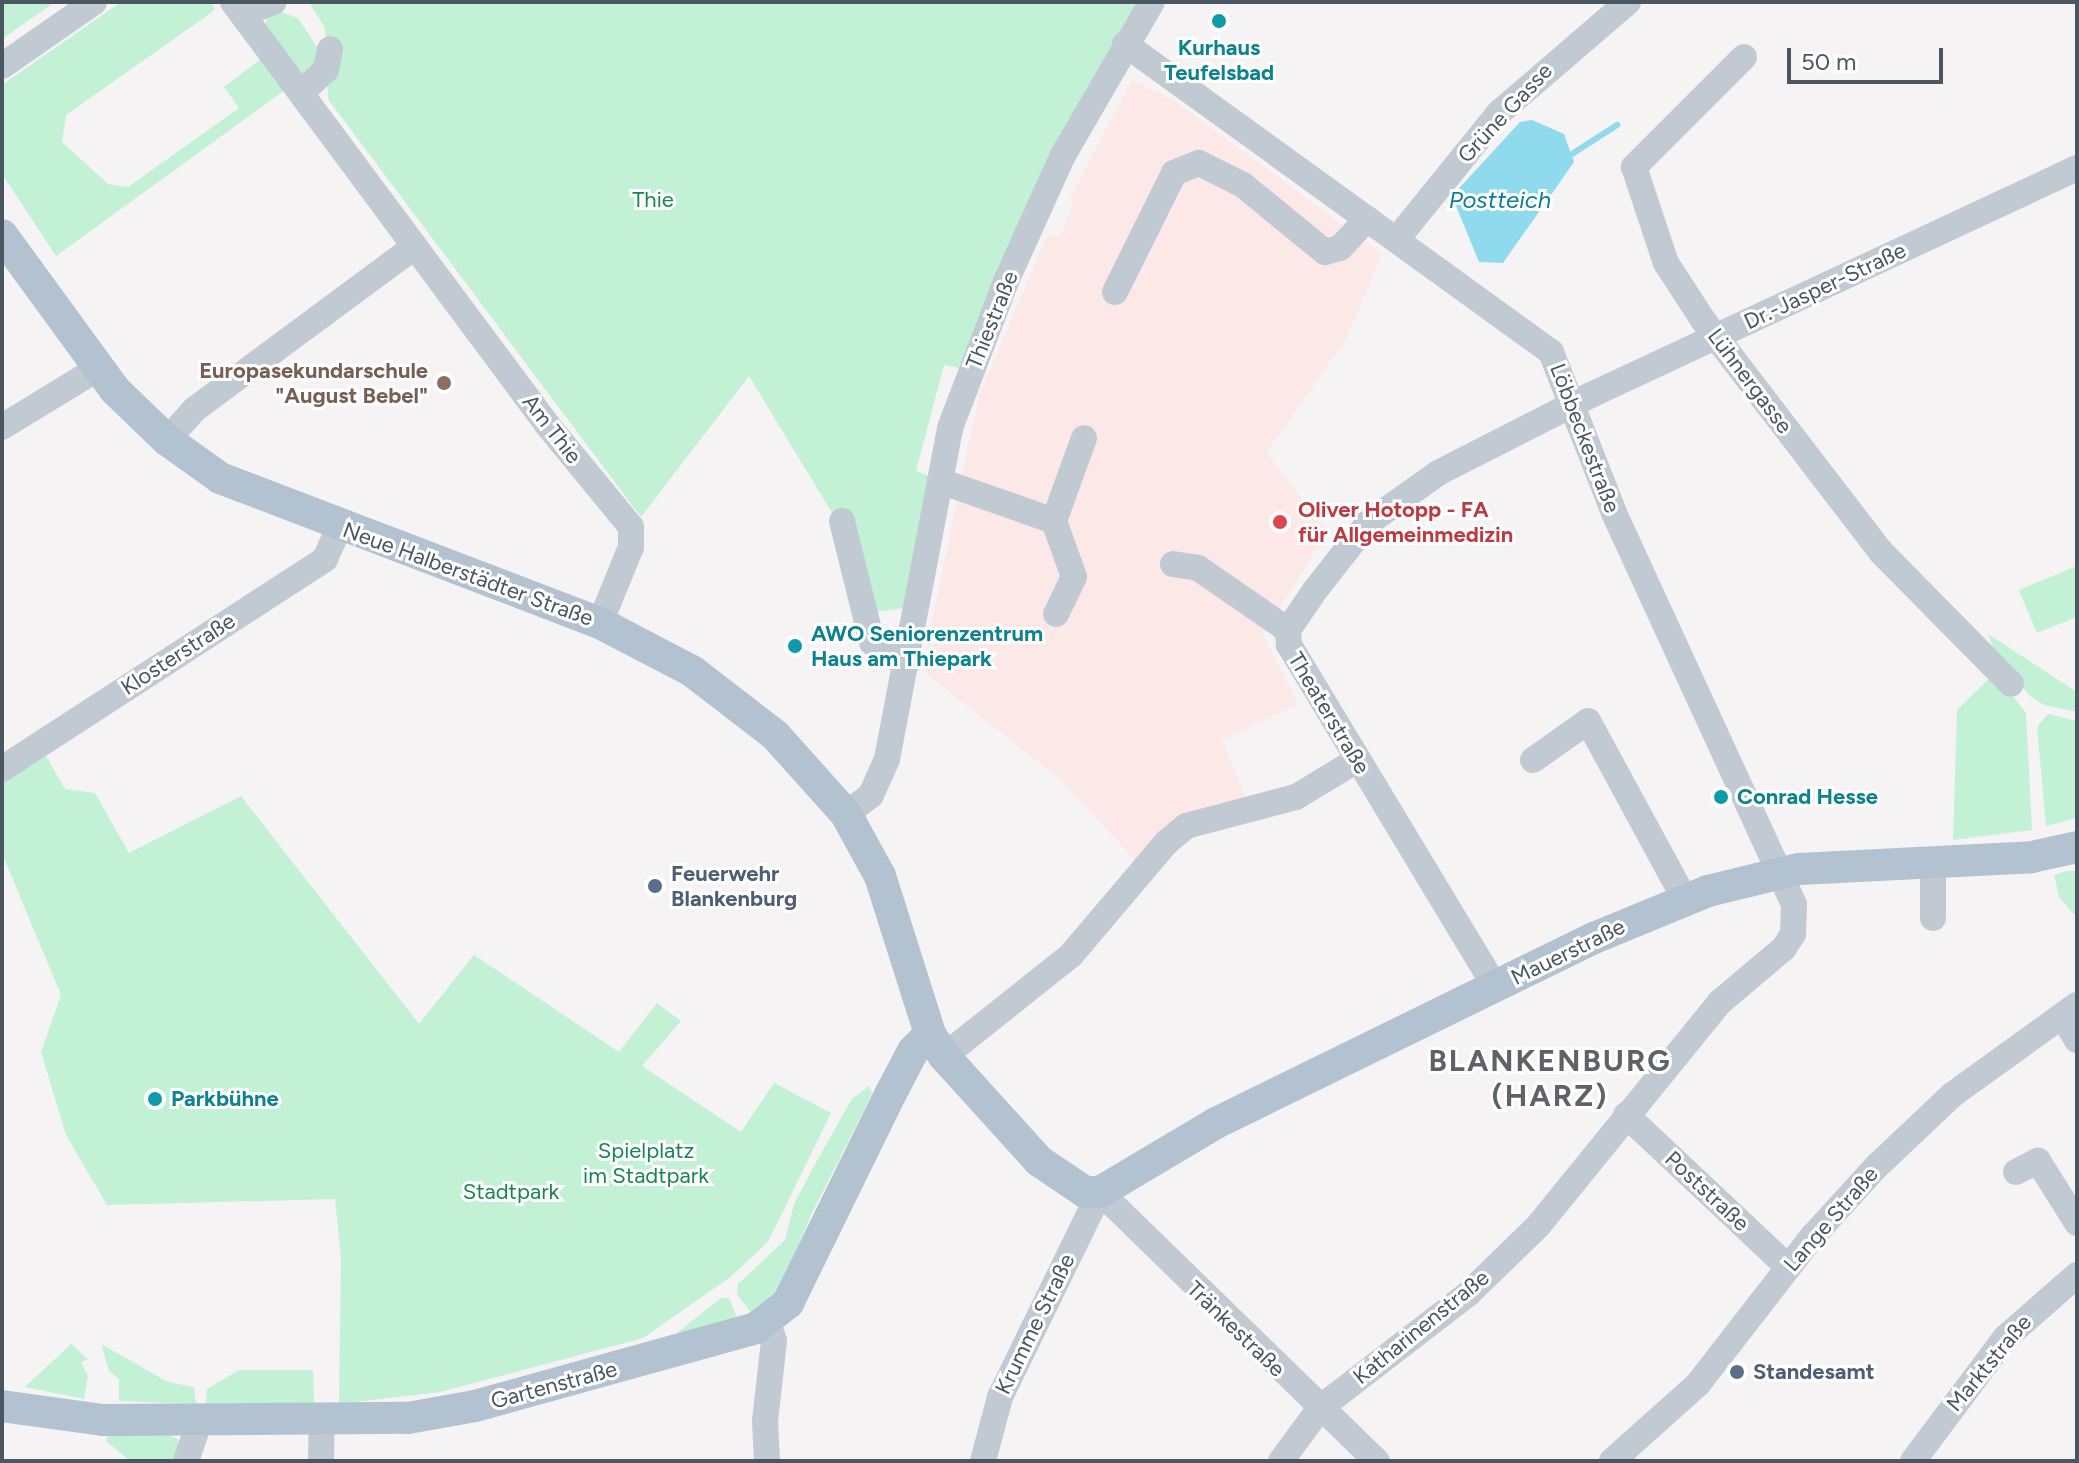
<!DOCTYPE html>
<meta charset="utf-8">
<style>
body{margin:0}
#map{position:relative;width:2079px;height:1463px;overflow:hidden;background:#f5f3f3;font-family:Figtree,sans-serif}
div>[style]{position:absolute}
.medical>*{inset:0;background:#fce8e6}
.green>*{inset:0;background:#c3f1d5}
.water>*{inset:0;background:#90daee}
.stream>*{height:6px;margin:-3px;padding:0 3px;transform-origin:3px;border-radius:3px;background:#90daee}
.minor>*{height:26px;margin:-13px;padding:0 13px;transform-origin:13px;border-radius:13px;background:#c1cad2}
.major>*{height:32px;margin:-16px;padding:0 16px;transform-origin:16px;border-radius:16px;background:#b3c2d1}
.dots>*{width:22px;height:22px;translate:-50% -50%;box-sizing:border-box;border:4px solid #fff;border-radius:50%}
span{translate:-50% -50%;white-space:nowrap;text-align:center;line-height:1.15;-webkit-text-stroke:6px #fff;paint-order:stroke}
.culture-label{font-size:22px;color:#0d838f;font-weight:700}
.left{translate:0 -50%;text-align:left}
.street-label{font-size:22px;color:#4a5661}
.park-label{font-size:22px;color:#17864f}
.education-label{font-size:22px;color:#785e54;font-weight:700}
.right{translate:-100% -50%;text-align:right}
.health-label{font-size:22px;color:#be3a42;font-weight:700}
.service-label{font-size:22px;color:#4e5e75;font-weight:700}
.water-label{font-size:24px;color:#0c7c9b;font-style:italic}
.district-label{font-size:30px;color:#5f6368;font-weight:700;letter-spacing:2px}
.frame{position:absolute;inset:0;border:4px solid #4a5661;pointer-events:none}
.scale{position:absolute;left:1787px;top:48px;width:156px;height:36px;box-sizing:border-box;border:4px solid #4a5661;border-top:0;padding-left:10px;font-size:24px;line-height:28px;white-space:nowrap;color:#4a5661;-webkit-text-stroke:6px #fff;paint-order:stroke}
</style>
<div id="map">
<div class="medical">
<i style="clip-path:polygon(1132px 80px,1174px 101px,1382px 254px,1346px 339px,1266px 453px,1328px 532px,1262px 634px,1298px 704px,1222px 740px,1247px 802px,1138px 863px,1061px 780px,922px 670px,979px 395px,1048px 234px,1059px 238px,1074px 203px,1069px 200px)"></i>
</div>
<div class="green">
<i style="clip-path:polygon(2px 2px,55px 2px,2px 39px)"></i>
<i style="clip-path:polygon(121px 2px,211px 2px,215px 10px,66px 115px,62px 142px,108px 184px,128px 187px,239px 108px,224px 87px,261px 59px,285px 90px,56px 256px,2px 174px,2px 85px)"></i>
<i style="clip-path:polygon(309px 2px,1145px 2px,1058px 148px,959px 368px,944px 365px,916px 471px,929px 476px,904px 608px,874px 612px,834px 516px,749px 376px,641px 517px,328px 99px,325px 28px)"></i>
<i style="clip-path:polygon(275px 10px,298px 18px,319px 50px,321px 62px,302px 80px,265px 29px,267px 16px)"></i>
<i style="clip-path:polygon(2077px 566px,2077px 617px,2037px 633px,2019px 590px)"></i>
<i style="clip-path:polygon(1988px 634px,2077px 692px,2077px 712px,2044px 705px,2029px 695px,1995px 653px)"></i>
<i style="clip-path:polygon(1995px 673px,2026px 713px,2032px 830px,1953px 840px,1957px 710px)"></i>
<i style="clip-path:polygon(2048px 714px,2077px 721px,2077px 818px,2046px 826px,2037px 727px)"></i>
<i style="clip-path:polygon(46px 756px,65px 789px,95px 793px,129px 853px,241px 796px,419px 1024px,474px 955px,619px 1052px,657px 1003px,681px 1021px,642px 1066px,741px 1132px,774px 1083px,831px 1113px,768px 1242px,729px 1278px,643px 1338px,440px 1392px,339px 1404px,341px 1259px,335px 1199px,107px 1205px,66px 1135px,41px 1052px,61px 995px,2px 853px,2px 784px)"></i>
<i style="clip-path:polygon(2066px 871px,2077px 871px,2077px 918px,2059px 897px,2054px 875px)"></i>
<i style="clip-path:polygon(869px 1086px,872px 1094px,811px 1215px,785px 1279px,777px 1294px,752px 1314px,737px 1294px,738px 1284px,785px 1240px,794px 1204px,818px 1159px,851px 1100px)"></i>
<i style="clip-path:polygon(721px 1298px,729px 1298px,738px 1321px,680px 1341px,677px 1333px)"></i>
<i style="clip-path:polygon(71px 1344px,88px 1359px,81px 1362px,88px 1376px,84px 1399px,25px 1387px)"></i>
<i style="clip-path:polygon(101px 1344px,168px 1382px,194px 1387px,196px 1404px,119px 1401px,119px 1379px,109px 1371px)"></i>
<i style="clip-path:polygon(239px 1370px,313px 1370px,314px 1403px,206px 1403px,207px 1389px)"></i>
<i style="clip-path:polygon(110px 1432px,166px 1434px,178px 1439px,181px 1448px,173px 1461px,130px 1461px,106px 1441px)"></i>
</div>
<div class="water">
<i style="clip-path:polygon(1532px 120px,1564px 134px,1574px 162px,1503px 263px,1479px 262px,1452px 196px,1520px 122px)"></i>
</div>
<div class="stream">
<i style="left:1572px;top:154px;width:54px;rotate:-32.8deg"></i>
</div>
<div class="minor">
<i style="left:233px;top:2px;width:530px;rotate:53.37deg"></i>
<i style="left:549px;top:427px;width:129px;rotate:50.6deg"></i>
<i style="left:631px;top:527px;width:20px;rotate:90deg"></i>
<i style="left:631px;top:547px;width:82px;rotate:112.2deg"></i>
<i style="left:242px;top:14px;width:34px;rotate:-21deg"></i>
<i style="left:1125px;top:44px;width:526px;rotate:35.87deg"></i>
<i style="left:1551px;top:352px;width:173px;rotate:68.6deg"></i>
<i style="left:1614px;top:513px;width:430px;rotate:65.3deg"></i>
<i style="left:1794px;top:904px;width:30px;rotate:92deg"></i>
<i style="left:1793px;top:934px;width:17px;rotate:123deg"></i>
<i style="left:1784px;top:948px;width:84px;rotate:139.8deg"></i>
<i style="left:1720px;top:1002px;width:287px;rotate:129.1deg"></i>
<i style="left:1539px;top:1225px;width:99px;rotate:135.8deg"></i>
<i style="left:1468px;top:1294px;width:187px;rotate:142.4deg"></i>
<i style="left:1320px;top:1408px;width:66px;rotate:126.3deg"></i>
<i style="left:1744px;top:57px;width:156px;rotate:135deg"></i>
<i style="left:1634px;top:167px;width:101px;rotate:71.6deg"></i>
<i style="left:1666px;top:263px;width:68px;rotate:57deg"></i>
<i style="left:1703px;top:320px;width:292px;rotate:52.5deg"></i>
<i style="left:1881px;top:552px;width:185px;rotate:45.4deg"></i>
<i style="left:2px;top:66px;width:112px;rotate:-34.8deg"></i>
<i style="left:301px;top:93px;width:34px;rotate:-43deg"></i>
<i style="left:326px;top:70px;width:21px;rotate:-79deg"></i>
<i style="left:1397px;top:239px;width:164px;rotate:-51deg"></i>
<i style="left:1500px;top:112px;width:169px;rotate:-40.7deg"></i>
<i style="left:1115px;top:292px;width:133px;rotate:-63.6deg"></i>
<i style="left:1174px;top:173px;width:27px;rotate:-22deg"></i>
<i style="left:1199px;top:163px;width:49px;rotate:26.6deg"></i>
<i style="left:1243px;top:185px;width:106px;rotate:39.3deg"></i>
<i style="left:1325px;top:252px;width:16px;rotate:-15deg"></i>
<i style="left:1340px;top:248px;width:40px;rotate:-47deg"></i>
<i style="left:2px;top:427px;width:111px;rotate:-31.4deg"></i>
<i style="left:167px;top:440px;width:42px;rotate:-47.9deg"></i>
<i style="left:195px;top:409px;width:272px;rotate:-36.5deg"></i>
<i style="left:940px;top:481px;width:121px;rotate:19.3deg"></i>
<i style="left:1054px;top:521px;width:59px;rotate:70.3deg"></i>
<i style="left:1074px;top:577px;width:41px;rotate:115.9deg"></i>
<i style="left:842px;top:521px;width:125px;rotate:76.1deg"></i>
<i style="left:872px;top:642px;width:41px;rotate:34.1deg"></i>
<i style="left:1054px;top:521px;width:88px;rotate:-70.1deg"></i>
<i style="left:1173px;top:564px;width:25px;rotate:9deg"></i>
<i style="left:1198px;top:568px;width:109px;rotate:34.6deg"></i>
<i style="left:1533px;top:760px;width:67px;rotate:-35.3deg"></i>
<i style="left:1588px;top:721px;width:204px;rotate:61.5deg"></i>
<i style="left:2px;top:769px;width:385px;rotate:-33deg"></i>
<i style="left:325px;top:559px;width:36px;rotate:-66deg"></i>
<i style="left:846px;top:814px;width:31px;rotate:-37deg"></i>
<i style="left:871px;top:795px;width:39px;rotate:-66deg"></i>
<i style="left:887px;top:759px;width:337px;rotate:-79.2deg"></i>
<i style="left:950px;top:428px;width:160px;rotate:-69.1deg"></i>
<i style="left:1007px;top:279px;width:134px;rotate:-65.7deg"></i>
<i style="left:1062px;top:157px;width:179px;rotate:-59.9deg"></i>
<i style="left:1933px;top:863px;width:55px;rotate:90deg"></i>
<i style="left:1496px;top:988px;width:401px;rotate:-121.1deg"></i>
<i style="left:1289px;top:645px;width:15px;rotate:-94deg"></i>
<i style="left:1288px;top:630px;width:50px;rotate:-55.7deg"></i>
<i style="left:1316px;top:589px;width:84px;rotate:-51.8deg"></i>
<i style="left:1368px;top:523px;width:86px;rotate:-35.5deg"></i>
<i style="left:1438px;top:473px;width:172px;rotate:-27deg"></i>
<i style="left:1591px;top:395px;width:536px;rotate:-25.04deg"></i>
<i style="left:2063px;top:1017px;width:27px;rotate:59deg"></i>
<i style="left:958px;top:1045px;width:144px;rotate:-38.5deg"></i>
<i style="left:1071px;top:955px;width:148px;rotate:-49.7deg"></i>
<i style="left:1167px;top:842px;width:25px;rotate:-40deg"></i>
<i style="left:1186px;top:826px;width:114px;rotate:-14.8deg"></i>
<i style="left:1296px;top:797px;width:71px;rotate:-31.2deg"></i>
<i style="left:1626px;top:1115px;width:222px;rotate:43.2deg"></i>
<i style="left:2016px;top:1172px;width:25px;rotate:-27deg"></i>
<i style="left:2038px;top:1161px;width:73px;rotate:57.8deg"></i>
<i style="left:186px;top:1461px;width:40px;rotate:-71.1deg"></i>
<i style="left:321px;top:1461px;width:39px;rotate:-89deg"></i>
<i style="left:767px;top:1461px;width:40px;rotate:-92.9deg"></i>
<i style="left:765px;top:1421px;width:81px;rotate:-83.6deg"></i>
<i style="left:774px;top:1341px;width:19px;rotate:-108deg"></i>
<i style="left:983px;top:1461px;width:66px;rotate:-75.1deg"></i>
<i style="left:1000px;top:1397px;width:228px;rotate:-64deg"></i>
<i style="left:1100px;top:1192px;width:386px;rotate:44.2deg"></i>
<i style="left:1612px;top:1461px;width:115px;rotate:-41.8deg"></i>
<i style="left:1698px;top:1384px;width:187px;rotate:-52.2deg"></i>
<i style="left:1813px;top:1236px;width:95px;rotate:-47.6deg"></i>
<i style="left:1877px;top:1166px;width:103px;rotate:-43.4deg"></i>
<i style="left:1952px;top:1095px;width:154px;rotate:-35.8deg"></i>
<i style="left:1913px;top:1461px;width:154px;rotate:-53.2deg"></i>
<i style="left:2005px;top:1338px;width:96px;rotate:-41.2deg"></i>
</div>
<div class="major">
<i style="left:2px;top:235px;width:192px;rotate:53.9deg"></i>
<i style="left:115px;top:390px;width:72px;rotate:43.9deg"></i>
<i style="left:167px;top:440px;width:65px;rotate:35.6deg"></i>
<i style="left:220px;top:478px;width:407px;rotate:20.9deg"></i>
<i style="left:600px;top:623px;width:104px;rotate:27.6deg"></i>
<i style="left:692px;top:671px;width:105px;rotate:37.6deg"></i>
<i style="left:775px;top:735px;width:106px;rotate:48.1deg"></i>
<i style="left:846px;top:814px;width:71px;rotate:61.3deg"></i>
<i style="left:880px;top:876px;width:166px;rotate:72.4deg"></i>
<i style="left:930px;top:1034px;width:25px;rotate:58deg"></i>
<i style="left:943px;top:1055px;width:143px;rotate:47.8deg"></i>
<i style="left:1039px;top:1161px;width:55px;rotate:34deg"></i>
<i style="left:1085px;top:1192px;width:15px"></i>
<i style="left:1100px;top:1192px;width:135px;rotate:-30.7deg"></i>
<i style="left:1216px;top:1123px;width:421px;rotate:-26.1deg"></i>
<i style="left:1594px;top:938px;width:123px;rotate:-22.4deg"></i>
<i style="left:1708px;top:891px;width:94px;rotate:-13.6deg"></i>
<i style="left:1799px;top:869px;width:233px;rotate:-2.9deg"></i>
<i style="left:2032px;top:857px;width:46px;rotate:-12.5deg"></i>
<i style="left:2px;top:1406px;width:102px;rotate:7.9deg"></i>
<i style="left:103px;top:1420px;width:305px;rotate:-0.4deg"></i>
<i style="left:408px;top:1418px;width:68px;rotate:-10.2deg"></i>
<i style="left:475px;top:1406px;width:292px;rotate:-15.5deg"></i>
<i style="left:756px;top:1328px;width:41px;rotate:-38deg"></i>
<i style="left:788px;top:1303px;width:234px;rotate:-63.9deg"></i>
<i style="left:891px;top:1093px;width:47px;rotate:-62.4deg"></i>
<i style="left:913px;top:1051px;width:24px;rotate:-45deg"></i>
</div>
<div class="dots">
<i style="left:1219px;top:21px;background:#0f9aa8"></i>
<i style="left:444px;top:383px;background:#8d6e63"></i>
<i style="left:1280px;top:522px;background:#e0444e"></i>
<i style="left:795px;top:646px;background:#0f9aa8"></i>
<i style="left:1721px;top:797px;background:#0f9aa8"></i>
<i style="left:655px;top:886px;background:#5c6f8a"></i>
<i style="left:155px;top:1099px;background:#0f9aa8"></i>
<i style="left:1737px;top:1372px;background:#5c6f8a"></i>
</div>
<div class="culture-label">
<span style="left:1219px;top:60px">Kurhaus<br>Teufelsbad</span>
<span class="left" style="left:811px;top:646px">AWO Seniorenzentrum<br>Haus am Thiepark</span>
<span class="left" style="left:1737px;top:797px">Conrad Hesse</span>
<span class="left" style="left:171px;top:1099px">Parkbühne</span>
</div>
<div class="street-label">
<span style="left:1505px;top:113px;rotate:-47deg">Grüne Gasse</span>
<span style="left:1825px;top:286px;rotate:-25deg">Dr.-Jasper-Straße</span>
<span style="left:992px;top:320px;rotate:-68deg">Thiestraße</span>
<span style="left:1750px;top:381px;rotate:53deg">Lühnergasse</span>
<span style="left:552px;top:429px;rotate:52deg">Am Thie</span>
<span style="left:1585px;top:438px;rotate:69deg">Löbbeckestraße</span>
<span style="left:468px;top:574px;rotate:20deg">Neue Halberstädter Straße</span>
<span style="left:178px;top:654px;rotate:-33deg">Klosterstraße</span>
<span style="left:1329px;top:713px;rotate:59deg">Theaterstraße</span>
<span style="left:1568px;top:952px;rotate:-26deg">Mauerstraße</span>
<span style="left:1707px;top:1191px;rotate:43deg">Poststraße</span>
<span style="left:1831px;top:1219px;rotate:-49deg">Lange Straße</span>
<span style="left:1035px;top:1324px;rotate:-64deg">Krumme Straße</span>
<span style="left:1421px;top:1327px;rotate:-39deg">Katharinenstraße</span>
<span style="left:1236px;top:1329px;rotate:44deg">Tränkestraße</span>
<span style="left:1989px;top:1363px;rotate:-50deg">Marktstraße</span>
<span style="left:554px;top:1385px;rotate:-15deg">Gartenstraße</span>
</div>
<div class="park-label">
<span style="left:653px;top:200px">Thie</span>
<span style="left:646px;top:1163px">Spielplatz<br>im Stadtpark</span>
<span style="left:511px;top:1192px">Stadtpark</span>
</div>
<div class="education-label">
<span class="right" style="left:428px;top:383px">Europasekundarschule<br>"August Bebel"</span>
</div>
<div class="health-label">
<span class="left" style="left:1298px;top:522px">Oliver Hotopp - FA<br>für Allgemeinmedizin</span>
</div>
<div class="service-label">
<span class="left" style="left:671px;top:886px">Feuerwehr<br>Blankenburg</span>
<span class="left" style="left:1753px;top:1372px">Standesamt</span>
</div>
<div class="water-label">
<span style="left:1500px;top:200px">Postteich</span>
</div>
<div class="district-label">
<span style="left:1550px;top:1078px">BLANKENBURG<br>(HARZ)</span>
</div>
<div class="frame"></div>
<div class="scale">50 m</div>
</div>
